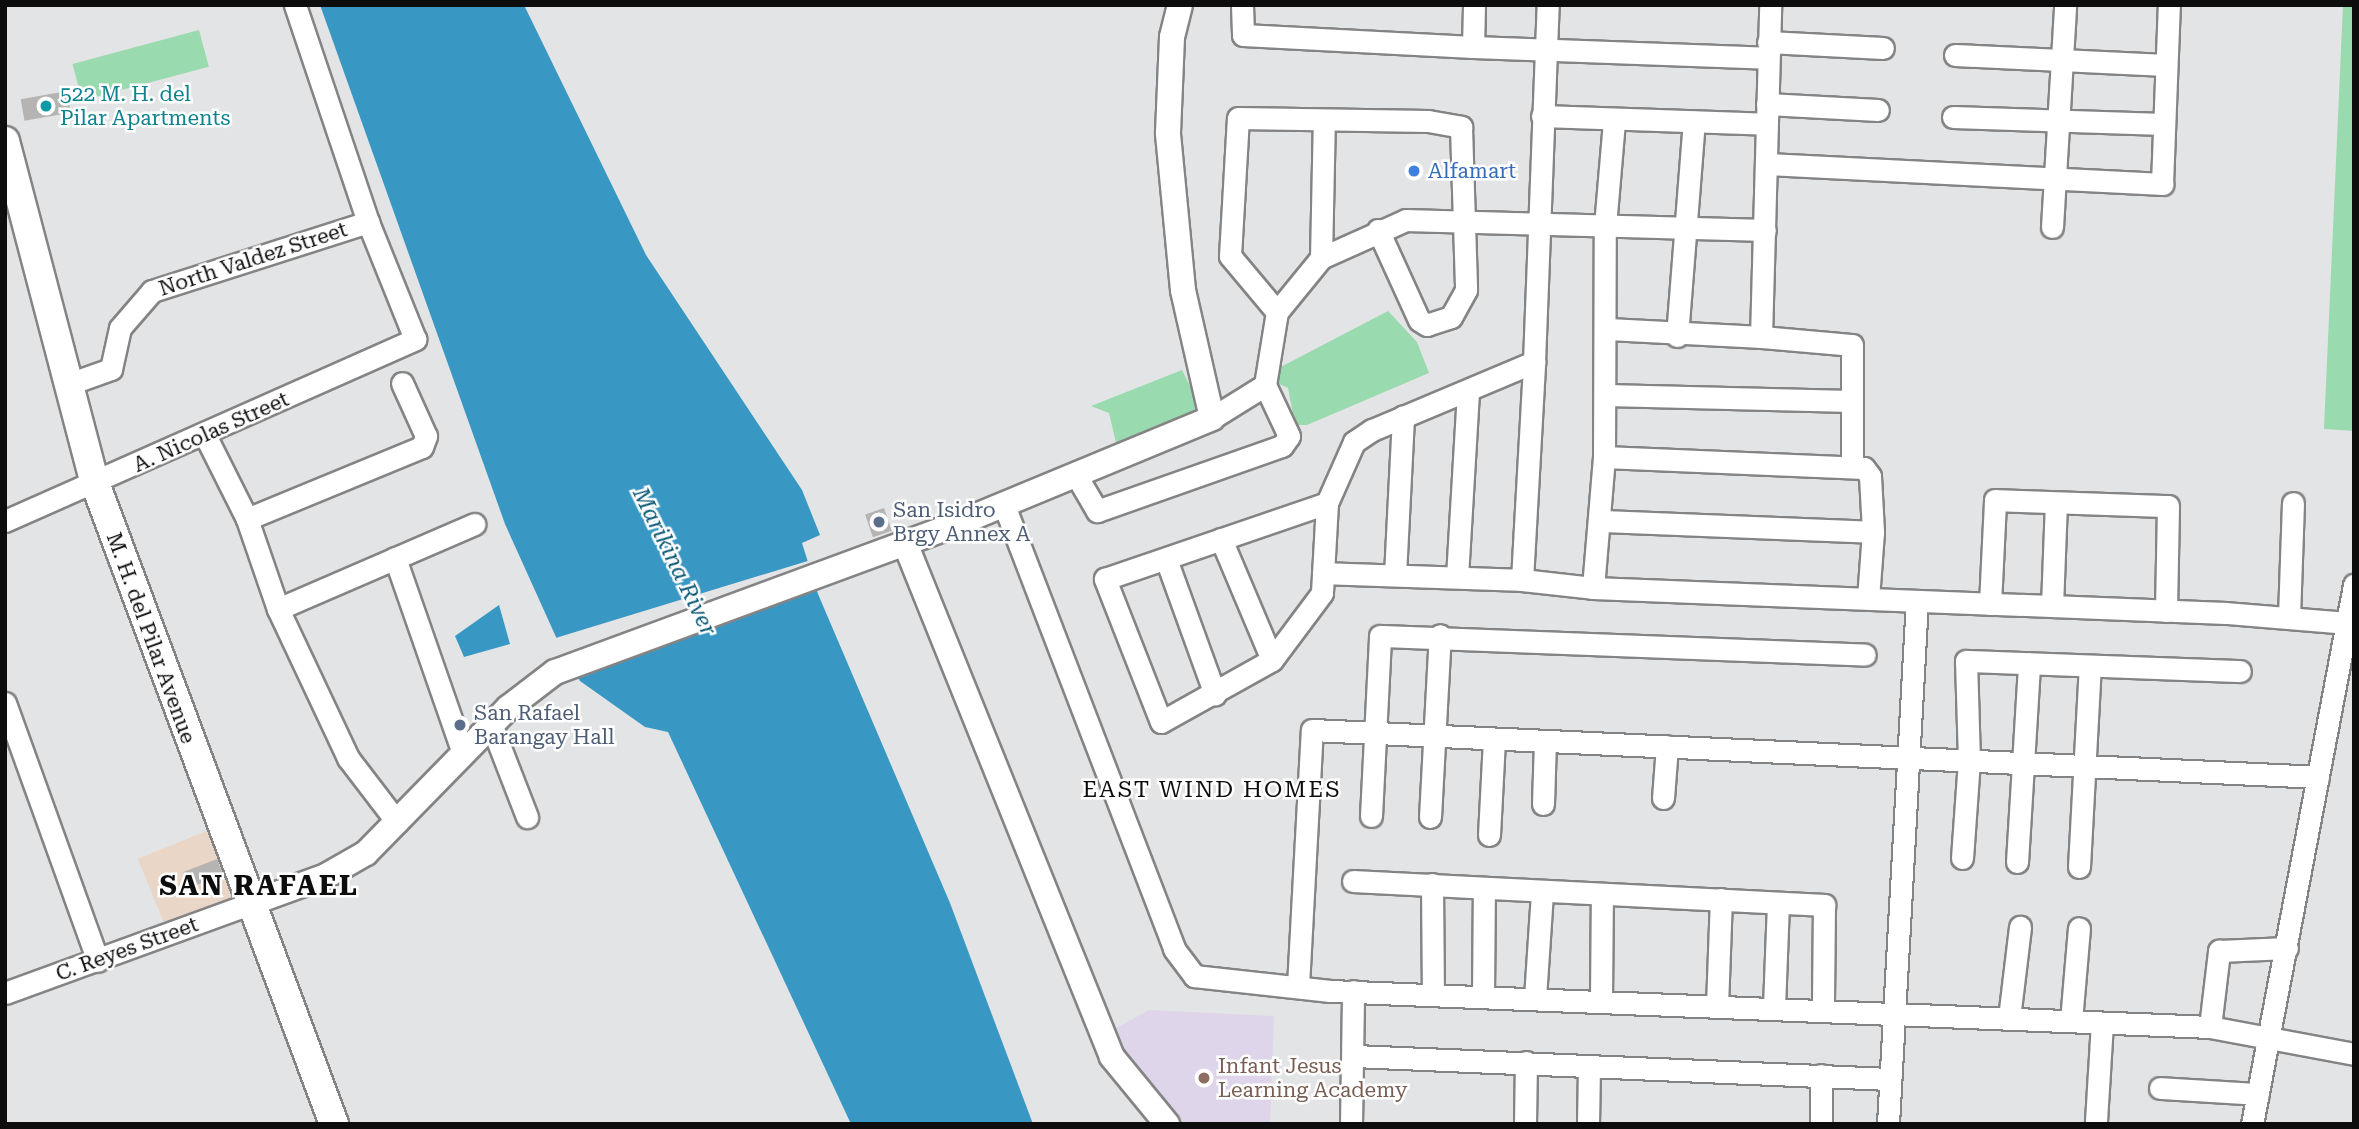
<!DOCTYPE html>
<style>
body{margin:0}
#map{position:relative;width:2359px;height:1129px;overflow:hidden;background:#e3e4e5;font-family:"Roboto Serif",serif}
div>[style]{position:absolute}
.commercial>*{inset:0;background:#e9d6c6;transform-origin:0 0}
.education>*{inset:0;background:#dfd5ea}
.green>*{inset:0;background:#9adaaf;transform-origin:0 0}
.water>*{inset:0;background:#3898c3}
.pier>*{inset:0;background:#e3e4e5;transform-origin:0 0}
.building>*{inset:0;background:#b5b4b3;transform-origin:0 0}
.roads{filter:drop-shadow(2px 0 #848485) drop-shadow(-2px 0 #848485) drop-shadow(0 2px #848485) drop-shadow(0 -2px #848485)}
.minor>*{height:21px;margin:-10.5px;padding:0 10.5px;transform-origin:10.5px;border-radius:10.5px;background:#fff}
.tertiary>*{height:24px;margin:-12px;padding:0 12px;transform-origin:12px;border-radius:12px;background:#fff}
.secondary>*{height:28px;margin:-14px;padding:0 14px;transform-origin:14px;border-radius:14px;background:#fff}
.dots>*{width:19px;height:19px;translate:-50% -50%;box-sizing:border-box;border:4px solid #fff;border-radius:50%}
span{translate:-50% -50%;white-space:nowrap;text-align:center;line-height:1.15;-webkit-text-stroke:5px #fff;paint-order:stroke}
.culture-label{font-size:21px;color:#0d838f}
.left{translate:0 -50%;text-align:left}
.shop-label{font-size:21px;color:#366cbe}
.street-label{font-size:21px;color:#0d0d0e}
.service-label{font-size:21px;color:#4e5e75}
.education-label{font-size:21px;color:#785e54}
.water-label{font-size:23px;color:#0c5876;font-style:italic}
.neighbourhood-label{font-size:23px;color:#0d0d0e;letter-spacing:2px}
.district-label{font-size:28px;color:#0d0d0e;font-weight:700;letter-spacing:2px}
.frame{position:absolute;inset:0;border:7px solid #0d0d0e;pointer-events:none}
</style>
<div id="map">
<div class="commercial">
<i style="left:214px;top:828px;width:72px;height:82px;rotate:68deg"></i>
</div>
<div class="education">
<i style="clip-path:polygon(1149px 1010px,1274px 1016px,1270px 1124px,1178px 1124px,1108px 1033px)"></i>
</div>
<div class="green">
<i style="clip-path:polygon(2343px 5px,2354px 5px,2354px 431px,2324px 429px)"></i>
<i style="left:199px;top:30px;width:38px;height:131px;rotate:75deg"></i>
<i style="clip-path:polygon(1388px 311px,1417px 342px,1429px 373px,1307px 425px,1295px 425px,1288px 388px,1275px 382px,1273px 371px)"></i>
<i style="clip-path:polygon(1182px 370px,1197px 400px,1193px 418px,1117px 447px,1109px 413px,1091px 406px)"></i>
</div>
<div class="water">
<i style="clip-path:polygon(320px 5px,524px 5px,646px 255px,802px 490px,820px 535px,802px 543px,818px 594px,950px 903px,1033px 1124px,851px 1124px,668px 732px,645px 727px,580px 681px,556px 637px,505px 524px)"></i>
<i style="clip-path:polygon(499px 605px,510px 644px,464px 657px,455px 636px)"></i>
</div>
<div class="pier">
<i style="left:811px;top:560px;width:31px;height:267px;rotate:73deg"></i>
</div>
<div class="building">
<i style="left:67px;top:91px;width:22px;height:47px;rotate:80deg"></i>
<i style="left:884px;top:508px;width:24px;height:20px;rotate:71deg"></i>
<i style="left:217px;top:859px;width:17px;height:36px;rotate:69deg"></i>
</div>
<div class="roads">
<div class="minor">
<i style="left:1242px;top:5px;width:30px;rotate:88deg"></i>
<i style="left:1243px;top:35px;width:230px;rotate:3deg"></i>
<i style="left:1473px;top:47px;width:42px;rotate:-88.6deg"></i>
<i style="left:1768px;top:42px;width:115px;rotate:3deg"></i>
<i style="left:1473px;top:47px;width:294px;rotate:2.1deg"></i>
<i style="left:1955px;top:55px;width:211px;rotate:2.7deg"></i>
<i style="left:1767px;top:104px;width:111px;rotate:3.1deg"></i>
<i style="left:1542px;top:116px;width:224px;rotate:2deg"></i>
<i style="left:1953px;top:117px;width:211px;rotate:1.9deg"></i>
<i style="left:1768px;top:164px;width:395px;rotate:2.9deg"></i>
<i style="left:2162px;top:184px;width:179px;rotate:-87.8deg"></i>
<i style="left:2052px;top:227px;width:222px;rotate:-86.6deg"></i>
<i style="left:1321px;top:258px;width:138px;rotate:-88.8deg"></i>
<i style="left:1277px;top:312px;width:73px;rotate:-130deg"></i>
<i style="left:1230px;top:256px;width:138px;rotate:-86.7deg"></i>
<i style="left:1238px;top:118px;width:190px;rotate:0.9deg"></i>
<i style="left:1428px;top:121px;width:34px;rotate:10deg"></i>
<i style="left:1461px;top:127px;width:163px;rotate:88.2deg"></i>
<i style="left:1466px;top:290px;width:31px;rotate:119deg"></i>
<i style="left:1451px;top:317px;width:25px;rotate:162deg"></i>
<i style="left:1427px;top:325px;width:9px;rotate:-148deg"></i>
<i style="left:1419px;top:320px;width:99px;rotate:-114.5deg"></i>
<i style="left:1609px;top:329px;width:152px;rotate:3deg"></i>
<i style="left:1761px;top:337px;width:332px;rotate:-88.4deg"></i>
<i style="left:1677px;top:336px;width:215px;rotate:-85.5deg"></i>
<i style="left:1761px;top:337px;width:91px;rotate:5deg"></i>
<i style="left:1852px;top:345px;width:120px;rotate:90deg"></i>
<i style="left:66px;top:385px;width:48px;rotate:-19.6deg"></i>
<i style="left:111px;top:369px;width:42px;rotate:-77.6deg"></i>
<i style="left:120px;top:328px;width:49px;rotate:-49.1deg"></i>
<i style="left:152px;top:291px;width:227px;rotate:-17.7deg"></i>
<i style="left:1606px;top:395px;width:245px;rotate:1.4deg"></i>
<i style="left:1212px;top:418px;width:62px;rotate:-31.9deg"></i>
<i style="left:1265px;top:385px;width:74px;rotate:-80.7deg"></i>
<i style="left:1277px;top:312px;width:70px;rotate:-50.8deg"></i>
<i style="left:1321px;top:258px;width:93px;rotate:-24.1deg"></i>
<i style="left:1406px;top:220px;width:359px;rotate:1.6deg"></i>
<i style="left:205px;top:435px;width:94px;rotate:63.4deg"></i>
<i style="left:247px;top:519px;width:95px;rotate:71deg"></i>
<i style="left:278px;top:609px;width:165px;rotate:64.8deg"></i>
<i style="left:348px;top:758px;width:81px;rotate:52.6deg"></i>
<i style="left:1604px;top:457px;width:260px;rotate:2.4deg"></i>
<i style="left:1864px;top:468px;width:10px;rotate:53deg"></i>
<i style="left:1870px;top:476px;width:56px;rotate:86.9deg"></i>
<i style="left:1873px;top:532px;width:66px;rotate:94.3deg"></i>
<i style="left:1076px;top:475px;width:42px;rotate:59.7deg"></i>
<i style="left:1097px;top:511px;width:196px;rotate:-19.4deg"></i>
<i style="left:1282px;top:446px;width:12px;rotate:-55deg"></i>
<i style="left:1289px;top:436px;width:56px;rotate:-115.2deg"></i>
<i style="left:1327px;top:503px;width:90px;rotate:93.2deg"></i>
<i style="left:1322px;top:593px;width:84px;rotate:126.7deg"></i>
<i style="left:1272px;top:660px;width:127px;rotate:150.8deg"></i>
<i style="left:1161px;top:722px;width:154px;rotate:-111.4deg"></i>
<i style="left:1105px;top:579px;width:235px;rotate:-18.9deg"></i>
<i style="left:1327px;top:503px;width:67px;rotate:-66.1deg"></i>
<i style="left:1354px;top:442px;width:22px;rotate:-34deg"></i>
<i style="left:1372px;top:430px;width:176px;rotate:-22.8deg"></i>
<i style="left:1534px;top:362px;width:357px;rotate:-87.8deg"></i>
<i style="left:1004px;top:505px;width:475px;rotate:69deg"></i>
<i style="left:1174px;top:949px;width:34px;rotate:53deg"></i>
<i style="left:1194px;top:976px;width:137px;rotate:6.3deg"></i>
<i style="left:1330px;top:991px;width:881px;rotate:2.34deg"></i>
<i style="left:2210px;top:1027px;width:147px;rotate:10.6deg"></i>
<i style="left:247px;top:519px;width:189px;rotate:-22.4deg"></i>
<i style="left:422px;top:447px;width:12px;rotate:-70deg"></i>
<i style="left:426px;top:436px;width:58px;rotate:-114.4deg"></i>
<i style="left:5px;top:521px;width:449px;rotate:-23.9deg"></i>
<i style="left:415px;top:339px;width:126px;rotate:-111.9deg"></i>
<i style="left:368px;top:222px;width:229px;rotate:-108.6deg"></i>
<i style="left:1601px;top:521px;width:272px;rotate:2.3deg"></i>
<i style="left:1221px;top:539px;width:131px;rotate:67.1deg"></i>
<i style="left:395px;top:558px;width:207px;rotate:70.8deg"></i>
<i style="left:1166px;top:559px;width:144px;rotate:70.1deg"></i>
<i style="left:1323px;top:573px;width:199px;rotate:2deg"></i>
<i style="left:1522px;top:580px;width:218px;rotate:-86.8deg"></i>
<i style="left:1395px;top:575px;width:159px;rotate:-87.1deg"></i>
<i style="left:1457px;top:577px;width:186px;rotate:-86.6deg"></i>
<i style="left:1522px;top:580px;width:71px;rotate:6.4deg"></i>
<i style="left:1593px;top:588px;width:633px;rotate:2.26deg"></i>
<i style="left:2226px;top:613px;width:121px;rotate:4.7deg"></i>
<i style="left:1593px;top:588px;width:131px;rotate:-85.2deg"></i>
<i style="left:1604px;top:457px;width:231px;rotate:-89.8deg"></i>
<i style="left:1605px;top:226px;width:105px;rotate:-85.1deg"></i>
<i style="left:1990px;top:604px;width:104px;rotate:-87.2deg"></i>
<i style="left:1995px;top:500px;width:173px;rotate:2deg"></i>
<i style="left:2168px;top:506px;width:105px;rotate:91.1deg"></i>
<i style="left:2052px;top:606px;width:103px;rotate:-87.8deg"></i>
<i style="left:278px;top:609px;width:214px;rotate:-23.4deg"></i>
<i style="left:2289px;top:617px;width:114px;rotate:-88deg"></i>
<i style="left:5px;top:703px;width:274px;rotate:70.2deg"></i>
<i style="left:491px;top:724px;width:100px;rotate:68.8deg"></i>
<i style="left:1663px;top:798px;width:52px;rotate:-85.6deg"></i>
<i style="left:1543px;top:804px;width:63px;rotate:-88.2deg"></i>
<i style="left:1371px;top:816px;width:180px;rotate:-87.1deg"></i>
<i style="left:1380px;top:636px;width:485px;rotate:2.2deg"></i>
<i style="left:1430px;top:817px;width:182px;rotate:-86.9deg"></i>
<i style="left:1489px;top:835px;width:96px;rotate:-87deg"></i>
<i style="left:1962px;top:858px;width:97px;rotate:-85.9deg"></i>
<i style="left:1969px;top:761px;width:100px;rotate:-91.7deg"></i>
<i style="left:1966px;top:661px;width:274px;rotate:2.1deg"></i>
<i style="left:2017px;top:862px;width:199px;rotate:-86.5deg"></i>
<i style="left:2079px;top:867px;width:201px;rotate:-86.9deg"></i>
<i style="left:1353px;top:881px;width:472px;rotate:2.9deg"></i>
<i style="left:1824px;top:905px;width:104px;rotate:90.6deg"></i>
<i style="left:1432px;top:884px;width:111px;rotate:89.5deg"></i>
<i style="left:1298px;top:986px;width:256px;rotate:-86.9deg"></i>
<i style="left:1312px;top:730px;width:1007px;rotate:2.67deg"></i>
<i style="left:5px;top:993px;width:260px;rotate:-20deg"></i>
<i style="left:1483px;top:996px;width:106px;rotate:-89.5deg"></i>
<i style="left:1535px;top:998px;width:106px;rotate:-86.2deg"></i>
<i style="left:1601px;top:999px;width:105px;rotate:-89.5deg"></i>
<i style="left:1717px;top:1006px;width:107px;rotate:-87.9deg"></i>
<i style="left:1774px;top:1007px;width:104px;rotate:-87.8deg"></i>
<i style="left:2009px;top:1018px;width:92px;rotate:-83.1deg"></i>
<i style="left:2071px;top:1021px;width:93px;rotate:-85.1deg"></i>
<i style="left:2210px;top:1027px;width:77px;rotate:-83.2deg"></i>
<i style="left:2219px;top:951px;width:68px;rotate:-2.5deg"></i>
<i style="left:1354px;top:1056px;width:535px;rotate:2.46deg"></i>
<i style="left:1821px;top:1075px;width:49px;rotate:90deg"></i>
<i style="left:2160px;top:1088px;width:98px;rotate:3.5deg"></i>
<i style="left:2096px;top:1121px;width:98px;rotate:-86.5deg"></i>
<i style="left:1351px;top:1124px;width:133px;rotate:-89.1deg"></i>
<i style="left:1525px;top:1124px;width:62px;rotate:-89.1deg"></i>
<i style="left:1588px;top:1124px;width:57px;rotate:-89deg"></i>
<i style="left:1888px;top:1124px;width:524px;rotate:-86.83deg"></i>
<i style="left:2252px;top:1124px;width:549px;rotate:-79.28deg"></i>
</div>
<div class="tertiary">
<i style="left:905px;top:543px;width:554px;rotate:68.06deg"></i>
<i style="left:1112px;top:1057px;width:87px;rotate:50.6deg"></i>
<i style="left:249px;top:904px;width:82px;rotate:-20deg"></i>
<i style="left:326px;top:876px;width:46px;rotate:-29.9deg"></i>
<i style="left:366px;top:853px;width:203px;rotate:-45.6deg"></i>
<i style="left:508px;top:708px;width:59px;rotate:-37.5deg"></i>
<i style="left:555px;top:672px;width:431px;rotate:-20.2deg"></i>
<i style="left:959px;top:523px;width:274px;rotate:-22.5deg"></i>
<i style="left:1212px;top:418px;width:131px;rotate:-102.8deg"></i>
<i style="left:1183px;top:290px;width:158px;rotate:-95.5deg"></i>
<i style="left:1168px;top:133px;width:96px;rotate:-87.6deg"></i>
<i style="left:1172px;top:37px;width:33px;rotate:-76deg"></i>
</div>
<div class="secondary">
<i style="left:5px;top:141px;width:354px;rotate:75.3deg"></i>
<i style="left:95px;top:483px;width:684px;rotate:69.55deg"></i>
</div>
</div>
<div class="dots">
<i style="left:46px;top:106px;background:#0f9aa8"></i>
<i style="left:1414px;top:171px;background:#3f7fe0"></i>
<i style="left:879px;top:522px;background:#5c6f8a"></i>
<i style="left:460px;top:725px;background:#5c6f8a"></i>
<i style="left:1204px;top:1078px;background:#8d6e63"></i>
</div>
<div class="culture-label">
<span class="left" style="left:60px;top:106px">522 M. H. del<br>Pilar Apartments</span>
</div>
<div class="shop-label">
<span class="left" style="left:1428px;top:171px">Alfamart</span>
</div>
<div class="street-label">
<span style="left:253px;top:259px;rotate:-18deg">North Valdez Street</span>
<span style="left:211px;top:432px;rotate:-24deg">A. Nicolas Street</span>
<span style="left:151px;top:638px;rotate:70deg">M. H. del Pilar Avenue</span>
<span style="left:127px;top:949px;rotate:-20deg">C. Reyes Street</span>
</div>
<div class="service-label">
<span class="left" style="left:893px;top:522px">San Isidro<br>Brgy Annex A</span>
<span class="left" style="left:474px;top:725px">San Rafael<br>Barangay Hall</span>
</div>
<div class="education-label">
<span class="left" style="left:1218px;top:1078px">Infant Jesus<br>Learning Academy</span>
</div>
<div class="water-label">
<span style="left:674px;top:562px;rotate:64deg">Marikina River</span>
</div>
<div class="neighbourhood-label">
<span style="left:1212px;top:790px">EAST WIND HOMES</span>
</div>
<div class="district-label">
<span style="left:259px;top:886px">SAN RAFAEL</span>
</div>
<div class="frame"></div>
</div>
